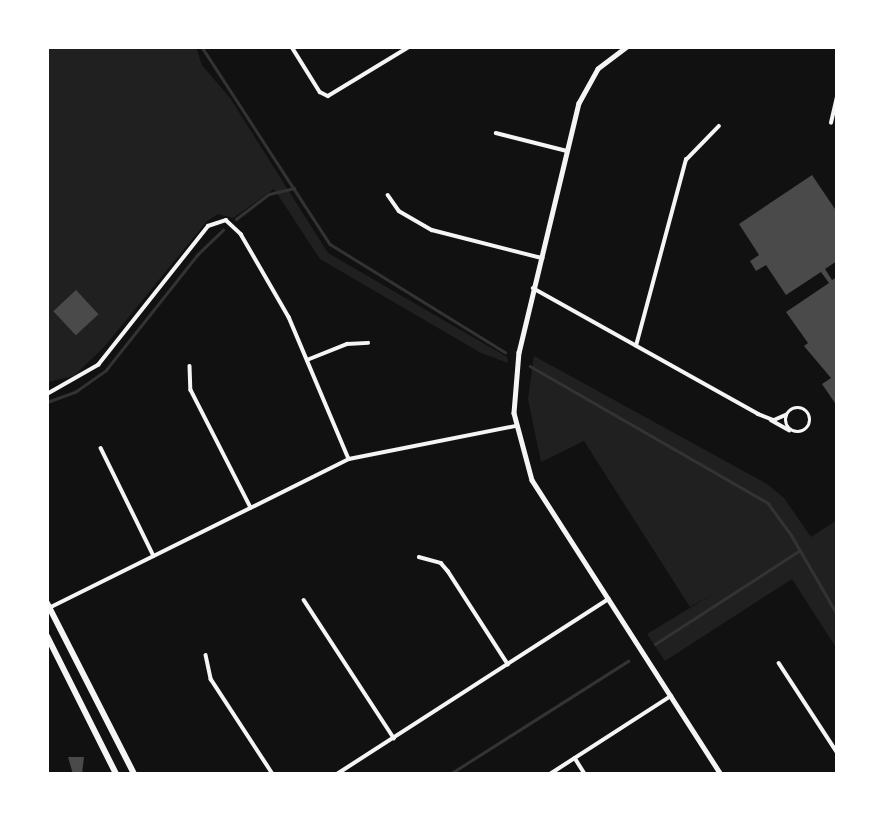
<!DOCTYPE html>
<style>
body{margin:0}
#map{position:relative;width:884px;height:821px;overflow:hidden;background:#111;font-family:"Fira Sans",sans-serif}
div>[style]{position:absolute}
.green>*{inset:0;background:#202020}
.stream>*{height:2.5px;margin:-1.25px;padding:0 1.25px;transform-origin:1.25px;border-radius:1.25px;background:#333}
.building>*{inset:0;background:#4a4a4a;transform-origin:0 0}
.minor>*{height:3.5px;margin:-1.75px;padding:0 1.75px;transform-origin:1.75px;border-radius:1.75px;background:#f5f5f5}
.minor>.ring{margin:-1.75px;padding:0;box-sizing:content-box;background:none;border:3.5px solid #f5f5f5;border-radius:50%}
.tertiary>*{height:4.5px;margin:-2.25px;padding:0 2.25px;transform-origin:2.25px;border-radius:2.25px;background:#f5f5f5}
.primary>*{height:6px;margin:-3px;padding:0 3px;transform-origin:3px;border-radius:3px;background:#f5f5f5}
span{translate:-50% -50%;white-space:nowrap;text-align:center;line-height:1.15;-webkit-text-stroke:6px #fff;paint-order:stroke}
.frame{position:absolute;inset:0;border:49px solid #fff;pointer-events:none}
</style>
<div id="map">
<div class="green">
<i style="clip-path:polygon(47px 47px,196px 47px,202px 65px,230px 98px,328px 253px,507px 357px,508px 363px,481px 353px,320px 259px,274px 189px,233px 218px,218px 214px,207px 221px,105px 346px,74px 376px,47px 382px)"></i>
<i style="clip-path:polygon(534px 356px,767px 484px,784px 498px,811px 537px,837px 520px,837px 649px,792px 579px,665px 661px,647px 634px,718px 591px,690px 607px,584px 441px,541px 462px,528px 399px)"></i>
</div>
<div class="stream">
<i style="left:202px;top:47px;width:235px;rotate:57deg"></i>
<i style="left:330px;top:244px;width:206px;rotate:31.7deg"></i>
<i style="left:236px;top:219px;width:41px;rotate:-37.1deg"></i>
<i style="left:269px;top:194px;width:26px;rotate:-13deg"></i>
<i style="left:530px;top:366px;width:275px;rotate:29.9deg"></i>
<i style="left:768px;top:503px;width:41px;rotate:54deg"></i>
<i style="left:792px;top:536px;width:90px;rotate:60deg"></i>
<i style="left:47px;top:402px;width:30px;rotate:-20deg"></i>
<i style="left:75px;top:392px;width:38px;rotate:-35deg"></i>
<i style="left:106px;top:370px;width:147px;rotate:-51.6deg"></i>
<i style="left:197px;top:255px;width:36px;rotate:-44deg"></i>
<i style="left:655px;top:644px;width:171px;rotate:-32.9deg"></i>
<i style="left:450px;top:774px;width:211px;rotate:-32.4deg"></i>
</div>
<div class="building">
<i style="clip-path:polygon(812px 175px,837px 212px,837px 261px,825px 269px,832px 280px,837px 277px,837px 406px,822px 384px,831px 378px,804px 346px,808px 343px,786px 312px,829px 283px,821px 272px,786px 295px,766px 265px,756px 271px,750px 261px,759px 255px,739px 224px)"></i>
<i style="left:76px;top:290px;width:33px;height:31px;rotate:47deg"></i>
<i style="clip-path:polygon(68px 757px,84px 757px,82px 774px,73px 774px)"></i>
</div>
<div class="minor">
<i style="left:292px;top:47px;width:53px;rotate:58.1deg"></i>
<i style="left:320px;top:92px;width:9px;rotate:27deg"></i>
<i style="left:328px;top:96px;width:95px;rotate:-31.2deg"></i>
<i style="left:831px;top:123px;width:28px;rotate:-77deg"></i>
<i style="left:496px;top:133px;width:73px;rotate:14.2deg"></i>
<i style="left:388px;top:195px;width:19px;rotate:55deg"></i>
<i style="left:399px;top:211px;width:38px;rotate:30deg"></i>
<i style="left:432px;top:230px;width:114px;rotate:14.3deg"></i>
<i style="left:533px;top:288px;width:258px;rotate:29.2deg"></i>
<i style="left:758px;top:414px;width:17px;rotate:21deg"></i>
<i style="left:774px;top:420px;width:13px;rotate:-23deg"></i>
<i style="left:636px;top:346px;width:193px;rotate:-75deg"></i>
<i style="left:686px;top:160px;width:47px;rotate:-45.9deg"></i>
<i style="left:307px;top:360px;width:43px;rotate:-21.8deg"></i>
<i style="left:347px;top:344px;width:21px;rotate:-3deg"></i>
<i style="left:190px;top:366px;width:24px;rotate:88deg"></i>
<i style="left:191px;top:390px;width:132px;rotate:63deg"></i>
<i style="left:47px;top:394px;width:59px;rotate:-29.6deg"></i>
<i style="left:98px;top:365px;width:177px;rotate:-51.6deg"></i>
<i style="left:208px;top:226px;width:19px;rotate:-18deg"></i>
<i style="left:226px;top:220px;width:21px;rotate:43deg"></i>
<i style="left:241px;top:234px;width:96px;rotate:60deg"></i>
<i style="left:289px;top:317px;width:154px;rotate:67.1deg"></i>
<i class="ring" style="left:786px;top:408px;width:20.5px;height:20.5px"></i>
<i style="left:771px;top:420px;width:21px;rotate:29deg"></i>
<i style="left:101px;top:448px;width:120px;rotate:63.9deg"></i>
<i style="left:419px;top:557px;width:23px;rotate:15deg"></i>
<i style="left:441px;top:563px;width:11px;rotate:49deg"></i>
<i style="left:448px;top:571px;width:111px;rotate:57.2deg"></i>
<i style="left:304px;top:600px;width:165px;rotate:56.9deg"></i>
<i style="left:49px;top:608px;width:335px;rotate:-26.4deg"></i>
<i style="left:349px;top:459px;width:170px;rotate:-11.2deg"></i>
<i style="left:206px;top:655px;width:25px;rotate:78deg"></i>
<i style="left:211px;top:679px;width:113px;rotate:56.9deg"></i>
<i style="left:779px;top:663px;width:106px;rotate:56.9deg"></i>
<i style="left:575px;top:758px;width:19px;rotate:58deg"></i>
<i style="left:337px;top:774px;width:323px;rotate:-32.8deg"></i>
<i style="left:550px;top:774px;width:144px;rotate:-32.8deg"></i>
</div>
<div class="tertiary">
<i style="left:627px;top:47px;width:36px;rotate:143deg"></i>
<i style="left:598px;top:69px;width:39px;rotate:119deg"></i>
<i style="left:579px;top:103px;width:256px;rotate:103.5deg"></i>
<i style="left:519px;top:352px;width:61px;rotate:94.7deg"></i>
<i style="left:514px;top:413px;width:69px;rotate:75deg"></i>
<i style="left:532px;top:480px;width:350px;rotate:57.3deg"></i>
</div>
<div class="primary">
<i style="left:47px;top:603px;width:192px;rotate:63deg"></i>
<i style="left:47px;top:636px;width:154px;rotate:63.4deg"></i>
</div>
<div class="frame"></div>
</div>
